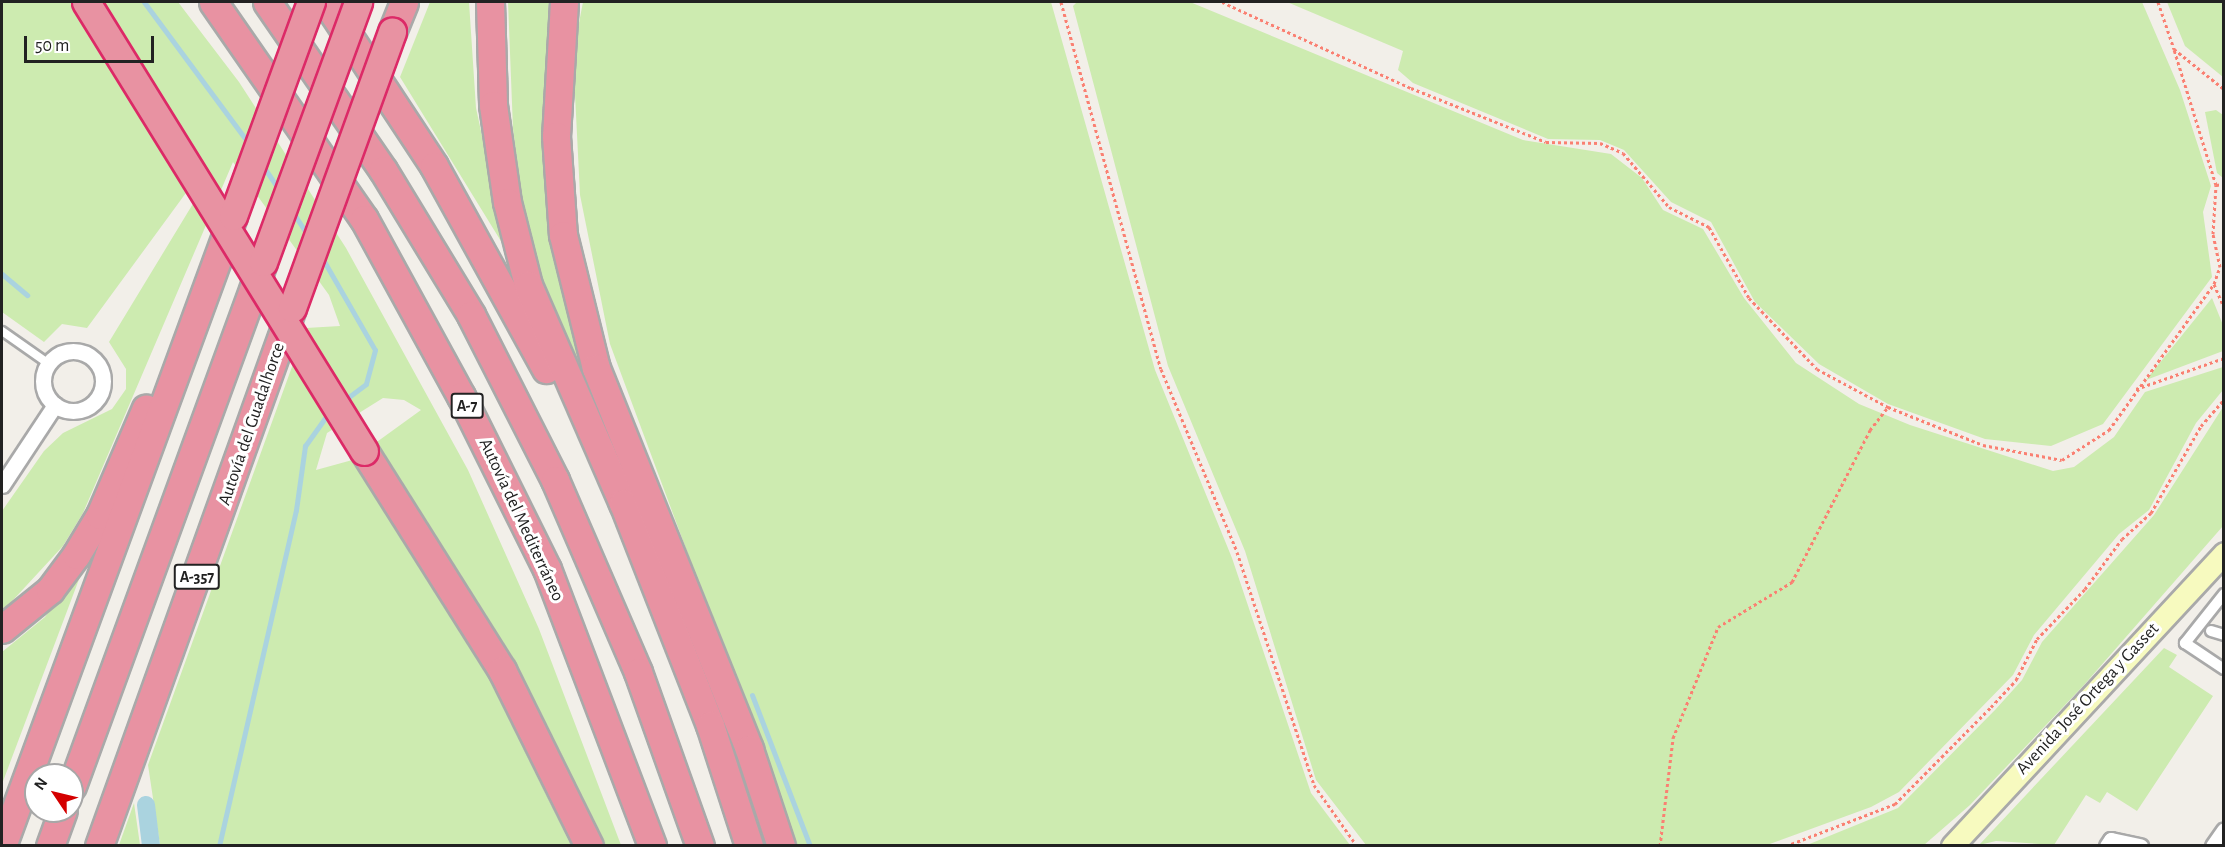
<!DOCTYPE html>
<meta charset="utf-8">
<style>
body{margin:0}
#map{position:relative;width:2225px;height:847px;overflow:hidden;background:#f2efe9;font-family:"Alegreya Sans",sans-serif}
div>[style]{position:absolute}
.grass>*{inset:0;background:#cdebb0}
.stream>*{height:5px;margin:-2.5px;padding:0 2.5px;transform-origin:2.5px;border-radius:2.5px;background:#aad3df}
.canal>*{height:18px;margin:-9px;padding:0 9px;transform-origin:9px;border-radius:9px;background:#aad3df}
.path>*{height:3px;margin-top:-1.5px;transform-origin:0;background:repeating-linear-gradient(90deg,#fa8072 0 3px,transparent 0 6px)}
.roads{filter:drop-shadow(2px 0 #a9a9a9) drop-shadow(-2px 0 #a9a9a9) drop-shadow(0 2px #a9a9a9) drop-shadow(0 -2px #a9a9a9)}
.service>*{height:8px;margin:-4px;padding:0 4px;transform-origin:4px;border-radius:4px;background:#fff}
.pedestrian>*{height:10px;margin:-5px;padding:0 5px;transform-origin:5px;border-radius:5px;background:#fff}
.minor>*{height:15px;margin:-7.5px;padding:0 7.5px;transform-origin:7.5px;border-radius:7.5px;background:#fff}
.minor>.ring{margin:-7.5px;padding:0;box-sizing:content-box;background:none;border:15px solid #fff;border-radius:50%}
.secondary>*{height:21px;margin:-10.5px;padding:0 10.5px;transform-origin:10.5px;border-radius:10.5px;background:#f7fabf}
.motorway>*{height:27px;margin:-13.5px;padding:0 13.5px;transform-origin:13.5px;border-radius:13.5px;background:#e892a2}
.bridges{filter:drop-shadow(2px 0 #dc2a67) drop-shadow(-2px 0 #dc2a67) drop-shadow(0 2px #dc2a67) drop-shadow(0 -2px #dc2a67)}
.motorway-bridge>*{height:27px;margin:-13.5px;padding:0 13.5px;transform-origin:13.5px;border-radius:13.5px;background:#e892a2}
span{translate:-50% -50%;white-space:nowrap;text-align:center;line-height:1.15;-webkit-text-stroke:6px #fff;paint-order:stroke}
.shield-label span{padding:2px 4px;background:#fff;border:2px solid;border-radius:4px;-webkit-text-stroke-width:0}
.shield-label{font-size:16px;color:#222;font-weight:700}
.street-label{font-size:18px;color:#222}
.frame{position:absolute;inset:0;border:3px solid #222;pointer-events:none}
.north{position:absolute;left:24px;top:763px;width:60px;height:60px;box-sizing:border-box;background:#fff;border:2px solid #a7a7a7;border-radius:50%;rotate:305deg;font-size:16px;font-weight:700;line-height:24px;text-align:center;color:#222}
.north::after{content:'';display:block;margin:auto;width:21px;height:27px;background:#d40000;clip-path:polygon(50% 0,100% 100%,50% 72%,0 100%)}
.scale{position:absolute;left:24px;top:36px;width:130px;height:27px;box-sizing:border-box;border:3px solid #222;border-top:0;padding-left:8px;font-size:18px;line-height:21px;white-space:nowrap;color:#222;-webkit-text-stroke:4px #fff;paint-order:stroke}
</style>
<div id="map">
<div class="grass">
<i style="clip-path:polygon(2px 2px,178px 2px,239px 82px,346px 248px,468px 470px,539px 629px,621px 845px,599px 845px,508px 660px,374px 444px,421px 410px,404px 400px,383px 398px,327px 433px,316px 470px,356px 459px,490px 680px,571px 845px,160px 845px,148px 765px,306px 328px,340px 326px,329px 295px,233px 162px,83px 513px,63px 546px,2px 612px,2px 511px,44px 451px,63px 433px,112px 409px,126px 389px,126px 369px,109px 342px,208px 179px,202px 171px,87px 328px,62px 324px,44px 342px,2px 312px)"></i>
<i style="clip-path:polygon(430px 2px,469px 2px,476px 108px,507px 251px,400px 77px)"></i>
<i style="clip-path:polygon(508px 2px,549px 2px,544px 176px,559px 269px,607px 430px,553px 318px,524px 215px,513px 129px)"></i>
<i style="clip-path:polygon(583px 2px,1051px 2px,1155px 370px,1232px 558px,1311px 793px,1350px 845px,796px 845px,610px 344px,580px 195px,573px 54px)"></i>
<i style="clip-path:polygon(1077px 2px,1190px 2px,1523px 140px,1611px 154px,1642px 178px,1663px 210px,1703px 229px,1744px 298px,1796px 363px,1859px 404px,1910px 425px,2053px 471px,2074px 467px,2114px 437px,2145px 392px,2223px 367px,2223px 390px,2196px 423px,2149px 510px,2119px 534px,2034px 635px,2013px 675px,1899px 792px,1871px 807px,1767px 845px,1366px 845px,1316px 780px,1245px 551px,1168px 366px,1073px 6px)"></i>
<i style="clip-path:polygon(1287px 2px,2142px 2px,2180px 90px,2211px 186px,2203px 212px,2212px 277px,2103px 424px,2051px 446px,1985px 439px,1888px 404px,1819px 364px,1755px 302px,1711px 222px,1671px 202px,1624px 150px,1600px 140px,1548px 139px,1413px 83px,1398px 70px,1403px 51px)"></i>
<i style="clip-path:polygon(2167px 2px,2223px 2px,2223px 77px,2185px 46px)"></i>
<i style="clip-path:polygon(2216px 110px,2223px 115px,2223px 178px,2217px 173px,2205px 112px)"></i>
<i style="clip-path:polygon(2212px 298px,2223px 325px,2223px 351px,2146px 380px)"></i>
<i style="clip-path:polygon(2223px 407px,2223px 526px,2084px 685px,1970px 805px,1924px 845px,1807px 845px,1898px 808px,1995px 710px,2022px 680px,2042px 642px,2154px 515px)"></i>
<i style="clip-path:polygon(87px 558px,2px 784px,2px 652px,45px 617px)"></i>
<i style="clip-path:polygon(2164px 648px,2177px 655px,2169px 667px,2213px 696px,2137px 811px,2107px 792px,2100px 803px,2086px 795px,2054px 845px,1996px 841px,1979px 845px)"></i>
<i style="clip-path:polygon(134px 803px,140px 845px,119px 845px)"></i>
</div>
<div class="stream">
<i style="left:144px;top:2px;width:178px;rotate:53.5deg"></i>
<i style="left:261px;top:163px;width:32px;rotate:56deg"></i>
<i style="left:292px;top:211px;width:30px;rotate:57deg"></i>
<i style="left:321px;top:256px;width:108px;rotate:60.1deg"></i>
<i style="left:375px;top:350px;width:35px;rotate:105deg"></i>
<i style="left:366px;top:384px;width:30px;rotate:143deg"></i>
<i style="left:2px;top:274px;width:33px;rotate:40deg"></i>
<i style="left:752px;top:695px;width:162px;rotate:69deg"></i>
<i style="left:219px;top:846px;width:345px;rotate:-77.1deg"></i>
<i style="left:296px;top:510px;width:65px;rotate:-82deg"></i>
<i style="left:305px;top:446px;width:43px;rotate:-54.5deg"></i>
</div>
<div class="canal">
<i style="left:146px;top:805px;width:41px;rotate:83deg"></i>
</div>
<div class="path">
<i style="left:1061px;top:2px;width:380px;rotate:74.8deg"></i>
<i style="left:1161px;top:369px;width:198px;rotate:67.4deg"></i>
<i style="left:1237px;top:552px;width:245px;rotate:71.7deg"></i>
<i style="left:1314px;top:785px;width:75px;rotate:54.8deg"></i>
<i style="left:1222px;top:2px;width:208px;rotate:24.5deg"></i>
<i style="left:1411px;top:88px;width:145px;rotate:21.8deg"></i>
<i style="left:1546px;top:142px;width:54px;rotate:1.1deg"></i>
<i style="left:1600px;top:143px;width:25px;rotate:23deg"></i>
<i style="left:1623px;top:153px;width:71px;rotate:49.6deg"></i>
<i style="left:1669px;top:207px;width:45px;rotate:26.6deg"></i>
<i style="left:1709px;top:227px;width:81px;rotate:60.6deg"></i>
<i style="left:1749px;top:298px;width:98px;rotate:46.2deg"></i>
<i style="left:1817px;top:369px;width:81px;rotate:28.2deg"></i>
<i style="left:1888px;top:407px;width:102px;rotate:21.8deg"></i>
<i style="left:1983px;top:445px;width:80px;rotate:10.8deg"></i>
<i style="left:2062px;top:460px;width:56px;rotate:-32.6deg"></i>
<i style="left:2109px;top:430px;width:180px;rotate:-54.3deg"></i>
<i style="left:2214px;top:284px;width:18px;rotate:-71deg"></i>
<i style="left:2220px;top:267px;width:34px;rotate:-102deg"></i>
<i style="left:2213px;top:234px;width:49px;rotate:-86.5deg"></i>
<i style="left:2216px;top:185px;width:142px;rotate:-107.2deg"></i>
<i style="left:2158px;top:2px;width:50px;rotate:71.2deg"></i>
<i style="left:2174px;top:49px;width:64px;rotate:38.7deg"></i>
<i style="left:2216px;top:185px;width:8px;rotate:-7deg"></i>
<i style="left:2214px;top:284px;width:26px;rotate:67deg"></i>
<i style="left:2136px;top:389px;width:93px;rotate:-19.4deg"></i>
<i style="left:1660px;top:846px;width:109px;rotate:-83.1deg"></i>
<i style="left:1673px;top:738px;width:120px;rotate:-67.9deg"></i>
<i style="left:1718px;top:627px;width:87px;rotate:-31.3deg"></i>
<i style="left:1792px;top:582px;width:171px;rotate:-62.8deg"></i>
<i style="left:1870px;top:430px;width:29px;rotate:-52deg"></i>
<i style="left:1786px;top:846px;width:117px;rotate:-21.1deg"></i>
<i style="left:1895px;top:804px;width:136px;rotate:-45.3deg"></i>
<i style="left:1991px;top:707px;width:37px;rotate:-47deg"></i>
<i style="left:2016px;top:680px;width:46px;rotate:-62.9deg"></i>
<i style="left:2037px;top:639px;width:69px;rotate:-46.2deg"></i>
<i style="left:2085px;top:589px;width:62px;rotate:-53.5deg"></i>
<i style="left:2122px;top:539px;width:39px;rotate:-42deg"></i>
<i style="left:2151px;top:513px;width:100px;rotate:-60.1deg"></i>
<i style="left:2201px;top:426px;width:35px;rotate:-49deg"></i>
</div>
<div class="roads">
<div class="service">
<i style="left:2px;top:331px;width:57px;rotate:35.1deg"></i>
</div>
<div class="pedestrian">
<i style="left:2224px;top:594px;width:63px;rotate:128.5deg"></i>
<i style="left:2185px;top:643px;width:47px;rotate:33.7deg"></i>
<i style="left:2211px;top:631px;width:14px;rotate:17deg"></i>
</div>
<div class="minor">
<i class="ring" style="left:43px;top:351px;width:45px;height:45px"></i>
<i style="left:2px;top:485px;width:96px;rotate:-56.5deg"></i>
<i style="left:2107px;top:846px;width:7px;rotate:-56deg"></i>
<i style="left:2111px;top:840px;width:30px;rotate:12deg"></i>
<i style="left:2213px;top:846px;width:19px;rotate:-55deg"></i>
</div>
<div class="secondary">
<i style="left:1952px;top:846px;width:400px;rotate:-47.1deg"></i>
</div>
<div class="motorway">
<i style="left:213px;top:2px;width:264px;rotate:55.2deg"></i>
<i style="left:364px;top:219px;width:202px;rotate:61.3deg"></i>
<i style="left:461px;top:396px;width:193px;rotate:63.6deg"></i>
<i style="left:547px;top:569px;width:296px;rotate:69.2deg"></i>
<i style="left:267px;top:2px;width:204px;rotate:55.4deg"></i>
<i style="left:383px;top:170px;width:170px;rotate:58.7deg"></i>
<i style="left:471px;top:315px;width:185px;rotate:63deg"></i>
<i style="left:555px;top:480px;width:209px;rotate:66.6deg"></i>
<i style="left:638px;top:672px;width:185px;rotate:70.4deg"></i>
<i style="left:326px;top:2px;width:196px;rotate:56.6deg"></i>
<i style="left:434px;top:166px;width:232px;rotate:61.1deg"></i>
<i style="left:490px;top:2px;width:103px;rotate:88.3deg"></i>
<i style="left:493px;top:105px;width:98px;rotate:81.8deg"></i>
<i style="left:507px;top:202px;width:86px;rotate:75.8deg"></i>
<i style="left:528px;top:285px;width:238px;rotate:66.5deg"></i>
<i style="left:623px;top:503px;width:238px;rotate:68.6deg"></i>
<i style="left:710px;top:725px;width:127px;rotate:72.1deg"></i>
<i style="left:564px;top:2px;width:134px;rotate:93.4deg"></i>
<i style="left:556px;top:136px;width:99px;rotate:86deg"></i>
<i style="left:563px;top:235px;width:137px;rotate:76.1deg"></i>
<i style="left:596px;top:368px;width:411px;rotate:68.1deg"></i>
<i style="left:749px;top:749px;width:102px;rotate:71.7deg"></i>
<i style="left:392px;top:32px;width:32px;rotate:-68deg"></i>
<i style="left:364px;top:451px;width:259px;rotate:57.8deg"></i>
<i style="left:502px;top:670px;width:196px;rotate:63.7deg"></i>
<i style="left:2px;top:629px;width:62px;rotate:-39.1deg"></i>
<i style="left:50px;top:590px;width:44px;rotate:-53.4deg"></i>
<i style="left:76px;top:555px;width:47px;rotate:-59deg"></i>
<i style="left:100px;top:515px;width:116px;rotate:-66.7deg"></i>
<i style="left:72px;top:786px;width:558px;rotate:-69.97deg"></i>
<i style="left:2px;top:846px;width:671px;rotate:-69.86deg"></i>
<i style="left:50px;top:846px;width:37px;rotate:-70deg"></i>
<i style="left:99px;top:846px;width:572px;rotate:-70.27deg"></i>
</div>
</div>
<div class="bridges">
<div class="motorway-bridge">
<i style="left:86px;top:2px;width:528px;rotate:58.24deg"></i>
<i style="left:233px;top:216px;width:228px;rotate:-70deg"></i>
<i style="left:263px;top:262px;width:277px;rotate:-69.9deg"></i>
<i style="left:292px;top:308px;width:294px;rotate:-70.1deg"></i>
</div>
</div>
<div class="shield-label">
<span style="left:467px;top:406px">A-7</span>
<span style="left:197px;top:577px">A-357</span>
</div>
<div class="street-label">
<span style="left:252px;top:424px;rotate:-71deg">Autovía del Guadalhorce</span>
<span style="left:521px;top:520px;rotate:65deg">Autovía del Mediterráneo</span>
<span style="left:2088px;top:699px;rotate:-47deg">Avenida José Ortega y Gasset</span>
</div>
<div class="frame"></div>
<div class="north">N</div>
<div class="scale">50 m</div>
</div>
